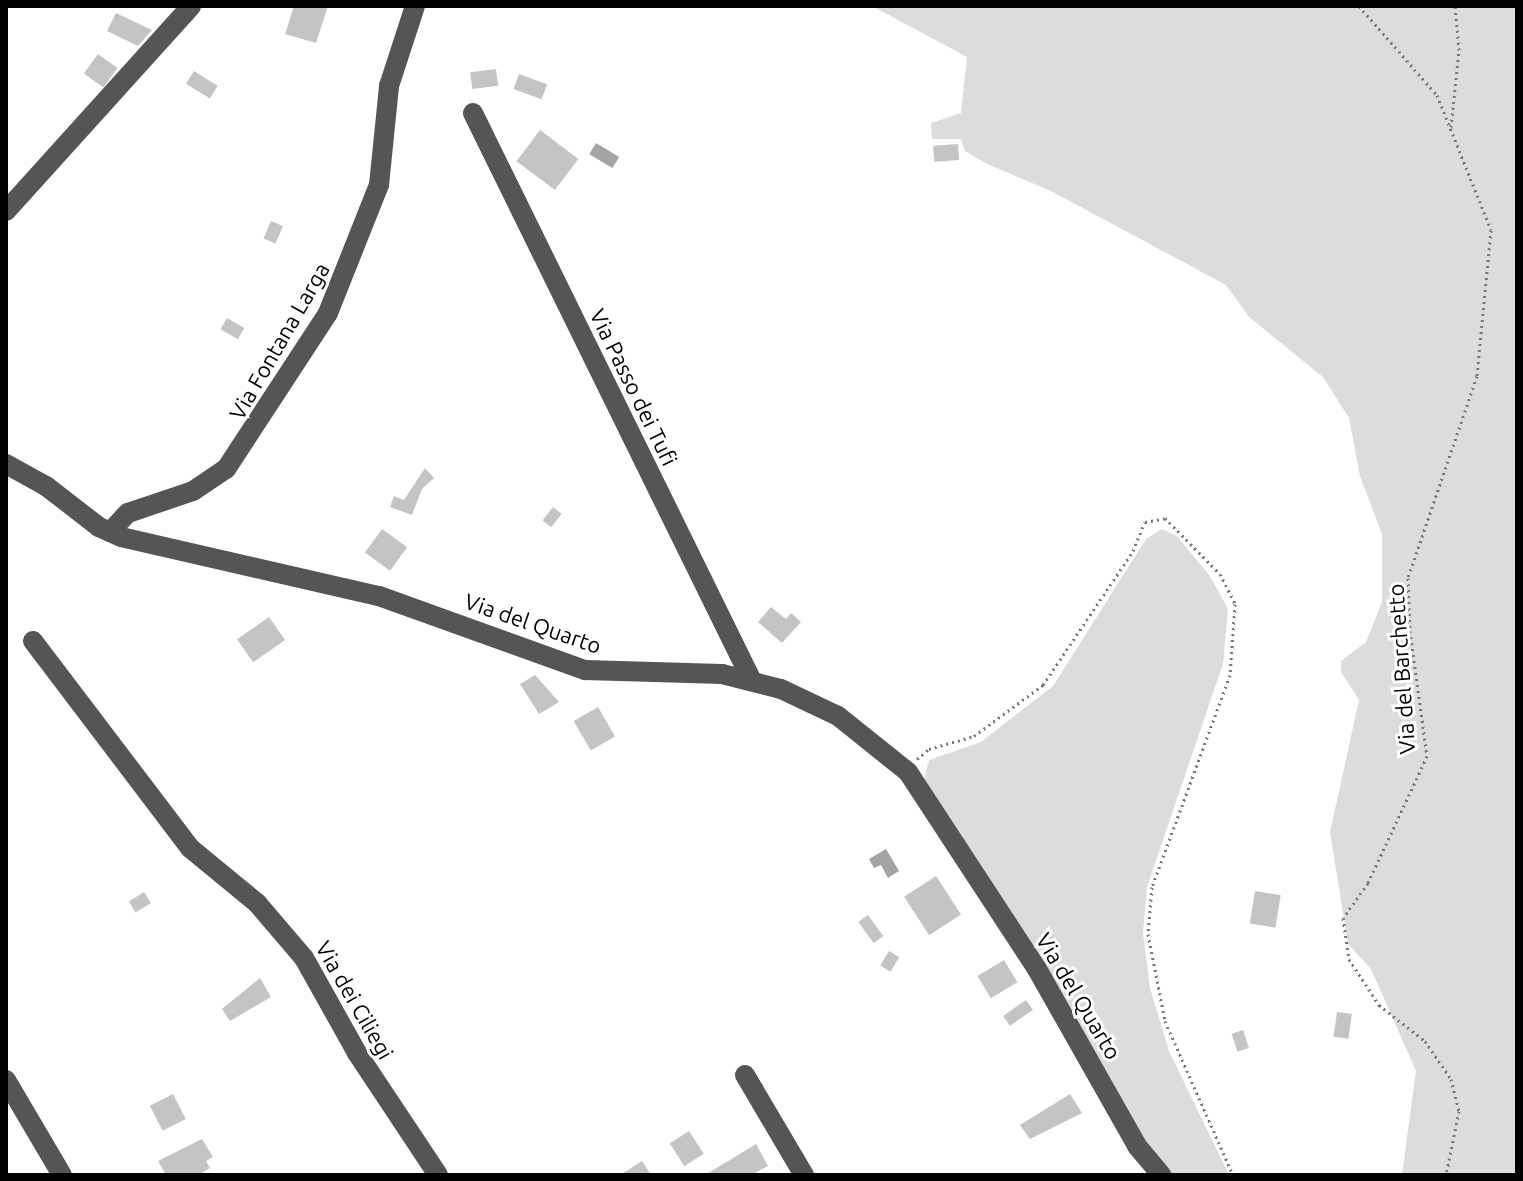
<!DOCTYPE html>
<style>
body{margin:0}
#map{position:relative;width:1523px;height:1181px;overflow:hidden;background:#fff;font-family:Ubuntu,sans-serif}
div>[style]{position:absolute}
.green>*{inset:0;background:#dcdcdc}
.water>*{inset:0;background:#a3a3a3;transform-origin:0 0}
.building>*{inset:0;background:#c4c4c4;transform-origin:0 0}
.path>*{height:3px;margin-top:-1.5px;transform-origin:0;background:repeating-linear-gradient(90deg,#777 0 2px,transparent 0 6px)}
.minor>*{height:20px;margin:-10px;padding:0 10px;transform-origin:10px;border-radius:10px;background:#555}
span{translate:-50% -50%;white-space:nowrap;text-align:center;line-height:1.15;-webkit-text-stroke:6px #fff;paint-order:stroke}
.street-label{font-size:22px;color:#000}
.frame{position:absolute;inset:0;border:8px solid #000;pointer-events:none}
</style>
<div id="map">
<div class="green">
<i style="clip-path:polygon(872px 6px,1517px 6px,1517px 1175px,1402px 1175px,1416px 1071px,1371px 969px,1348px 944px,1330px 832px,1359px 700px,1341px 672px,1341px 661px,1366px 642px,1382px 602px,1382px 534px,1360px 476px,1349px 418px,1323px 377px,1249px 317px,1226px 285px,1051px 191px,987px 164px,965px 151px,961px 139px,932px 139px,931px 123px,961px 113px,967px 57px)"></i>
<i style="clip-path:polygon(1162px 529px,1177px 536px,1210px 576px,1228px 609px,1223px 664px,1147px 887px,1143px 933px,1150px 988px,1169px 1051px,1229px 1175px,1171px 1175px,1135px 1130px,924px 780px,929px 760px,981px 742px,1053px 686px,1146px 539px)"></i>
</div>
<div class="water">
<i style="left:596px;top:143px;width:27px;height:13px;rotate:31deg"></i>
<i style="clip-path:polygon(886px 849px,899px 871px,888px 878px,881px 865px,874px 868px,869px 859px)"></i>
</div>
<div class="building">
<i style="clip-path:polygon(294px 6px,328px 6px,316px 43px,285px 34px)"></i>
<i style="clip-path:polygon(116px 13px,152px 30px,138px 46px,107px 31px)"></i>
<i style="left:98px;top:54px;width:24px;height:24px;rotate:36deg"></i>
<i style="left:496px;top:69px;width:17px;height:26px;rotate:83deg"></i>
<i style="left:194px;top:71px;width:28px;height:15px;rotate:32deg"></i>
<i style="left:519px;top:74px;width:30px;height:16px;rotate:20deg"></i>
<i style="left:540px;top:130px;width:48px;height:39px;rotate:37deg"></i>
<i style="left:958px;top:144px;width:16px;height:25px;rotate:86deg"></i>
<i style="left:271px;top:221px;width:13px;height:19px;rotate:23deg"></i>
<i style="left:227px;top:318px;width:20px;height:13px;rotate:30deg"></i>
<i style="clip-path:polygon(425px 468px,434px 478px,422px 489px,412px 515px,390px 507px,394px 496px,404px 500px)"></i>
<i style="left:553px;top:507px;width:11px;height:17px;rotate:38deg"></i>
<i style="left:382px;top:529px;width:31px;height:29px;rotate:36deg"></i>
<i style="clip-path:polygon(771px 607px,786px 619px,791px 613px,801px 622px,782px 643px,758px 622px)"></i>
<i style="left:269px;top:617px;width:28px;height:39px;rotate:55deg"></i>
<i style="clip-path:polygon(535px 675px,559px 702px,539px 714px,520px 684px)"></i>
<i style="left:598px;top:707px;width:34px;height:28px;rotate:60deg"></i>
<i style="left:936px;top:876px;width:46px;height:38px;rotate:57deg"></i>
<i style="left:1255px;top:891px;width:26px;height:33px;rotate:9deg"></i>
<i style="left:144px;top:892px;width:13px;height:18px;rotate:58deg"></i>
<i style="left:868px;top:915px;width:26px;height:12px;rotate:54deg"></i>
<i style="left:889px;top:951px;width:12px;height:17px;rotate:31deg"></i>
<i style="left:1004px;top:960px;width:26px;height:31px;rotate:59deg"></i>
<i style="clip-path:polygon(260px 978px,271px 997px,230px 1021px,222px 1009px)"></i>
<i style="left:1026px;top:1000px;width:12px;height:28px;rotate:55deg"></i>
<i style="left:1337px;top:1012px;width:15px;height:25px;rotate:8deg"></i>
<i style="left:1243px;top:1030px;width:19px;height:12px;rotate:72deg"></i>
<i style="left:173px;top:1094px;width:28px;height:26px;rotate:63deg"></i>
<i style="clip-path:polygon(1070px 1094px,1082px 1113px,1030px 1139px,1020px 1125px)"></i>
<i style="left:689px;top:1131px;width:27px;height:23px;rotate:57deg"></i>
<i style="clip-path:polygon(202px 1139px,213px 1157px,206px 1161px,210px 1168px,200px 1174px,166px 1175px,158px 1161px)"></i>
<i style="clip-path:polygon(756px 1144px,768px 1166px,751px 1175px,705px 1175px)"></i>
<i style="clip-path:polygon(642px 1161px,651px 1175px,620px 1175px)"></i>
</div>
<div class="path">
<i style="left:1359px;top:6px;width:118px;rotate:48.8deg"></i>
<i style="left:1437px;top:95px;width:145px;rotate:68.2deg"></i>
<i style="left:1491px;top:230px;width:147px;rotate:95.5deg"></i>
<i style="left:1477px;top:376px;width:213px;rotate:108.9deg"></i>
<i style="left:1408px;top:578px;width:53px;rotate:87.8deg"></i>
<i style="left:1410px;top:631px;width:126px;rotate:82.3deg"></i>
<i style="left:1427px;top:756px;width:140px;rotate:114.9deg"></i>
<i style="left:1368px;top:883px;width:43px;rotate:125.5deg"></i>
<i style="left:1343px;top:918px;width:41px;rotate:81.7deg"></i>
<i style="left:1349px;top:959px;width:55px;rotate:56.9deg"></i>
<i style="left:1379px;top:1005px;width:58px;rotate:38deg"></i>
<i style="left:1425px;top:1041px;width:46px;rotate:55.6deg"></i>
<i style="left:1451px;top:1079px;width:33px;rotate:76deg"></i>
<i style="left:1459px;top:1111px;width:65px;rotate:101.5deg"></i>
<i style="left:1451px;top:127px;width:77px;rotate:-84.1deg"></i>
<i style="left:1459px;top:50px;width:44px;rotate:-95.2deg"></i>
<i style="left:917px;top:759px;width:16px;rotate:-40deg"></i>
<i style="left:929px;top:749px;width:47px;rotate:-16.1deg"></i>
<i style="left:974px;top:736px;width:86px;rotate:-36.5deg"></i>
<i style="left:1043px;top:685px;width:161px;rotate:-56.1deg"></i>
<i style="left:1133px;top:551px;width:31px;rotate:-68deg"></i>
<i style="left:1145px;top:522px;width:20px;rotate:-11deg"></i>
<i style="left:1165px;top:518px;width:78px;rotate:45.5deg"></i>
<i style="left:1220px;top:574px;width:34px;rotate:63deg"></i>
<i style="left:1235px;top:604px;width:71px;rotate:94deg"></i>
<i style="left:1230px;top:675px;width:226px;rotate:110.2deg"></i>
<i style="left:1152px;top:887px;width:47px;rotate:94.9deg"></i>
<i style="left:1148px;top:934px;width:89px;rotate:78.9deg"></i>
<i style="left:1165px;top:1021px;width:168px;rotate:66.2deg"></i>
</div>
<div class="minor">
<i style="left:473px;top:113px;width:633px;rotate:63.84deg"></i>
<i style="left:6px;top:211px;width:276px;rotate:-47.9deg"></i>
<i style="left:6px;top:464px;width:46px;rotate:28.8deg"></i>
<i style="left:46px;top:486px;width:67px;rotate:37.7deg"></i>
<i style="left:99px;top:527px;width:24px;rotate:24deg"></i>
<i style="left:121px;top:537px;width:265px;rotate:12.9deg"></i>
<i style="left:379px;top:596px;width:219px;rotate:19.8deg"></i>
<i style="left:585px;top:670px;width:137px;rotate:1.7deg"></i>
<i style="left:722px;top:674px;width:61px;rotate:14.3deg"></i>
<i style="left:781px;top:689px;width:63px;rotate:25.3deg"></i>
<i style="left:838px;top:716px;width:90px;rotate:38.7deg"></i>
<i style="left:908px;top:772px;width:235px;rotate:56.8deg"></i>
<i style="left:1037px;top:969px;width:203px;rotate:60.5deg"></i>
<i style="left:1137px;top:1146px;width:38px;rotate:50deg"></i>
<i style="left:110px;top:532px;width:26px;rotate:-47deg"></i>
<i style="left:128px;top:513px;width:69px;rotate:-18.7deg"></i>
<i style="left:193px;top:491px;width:40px;rotate:-34deg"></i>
<i style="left:226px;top:469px;width:186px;rotate:-56.8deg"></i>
<i style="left:328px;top:313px;width:138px;rotate:-68.3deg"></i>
<i style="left:379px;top:185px;width:100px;rotate:-84.2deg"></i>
<i style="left:389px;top:86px;width:84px;rotate:-72deg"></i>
<i style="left:33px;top:641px;width:260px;rotate:52.8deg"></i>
<i style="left:190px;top:848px;width:87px;rotate:39.4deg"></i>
<i style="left:257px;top:903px;width:72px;rotate:49.5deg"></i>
<i style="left:304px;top:958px;width:109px;rotate:60.8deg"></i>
<i style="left:357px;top:1053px;width:146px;rotate:56.4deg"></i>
<i style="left:745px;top:1075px;width:116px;rotate:59.5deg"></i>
<i style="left:6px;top:1080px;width:110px;rotate:59.5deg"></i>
</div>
<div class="street-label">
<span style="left:279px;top:341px;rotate:-60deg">Via Fontana Larga</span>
<span style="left:634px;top:387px;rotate:64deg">Via Passo dei Tufi</span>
<span style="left:533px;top:623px;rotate:19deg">Via del Quarto</span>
<span style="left:1401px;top:669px;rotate:-94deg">Via del Barchetto</span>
<span style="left:1079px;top:996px;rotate:59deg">Via del Quarto</span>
<span style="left:355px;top:1000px;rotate:60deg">Via dei Ciliegi</span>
</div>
<div class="frame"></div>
</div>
